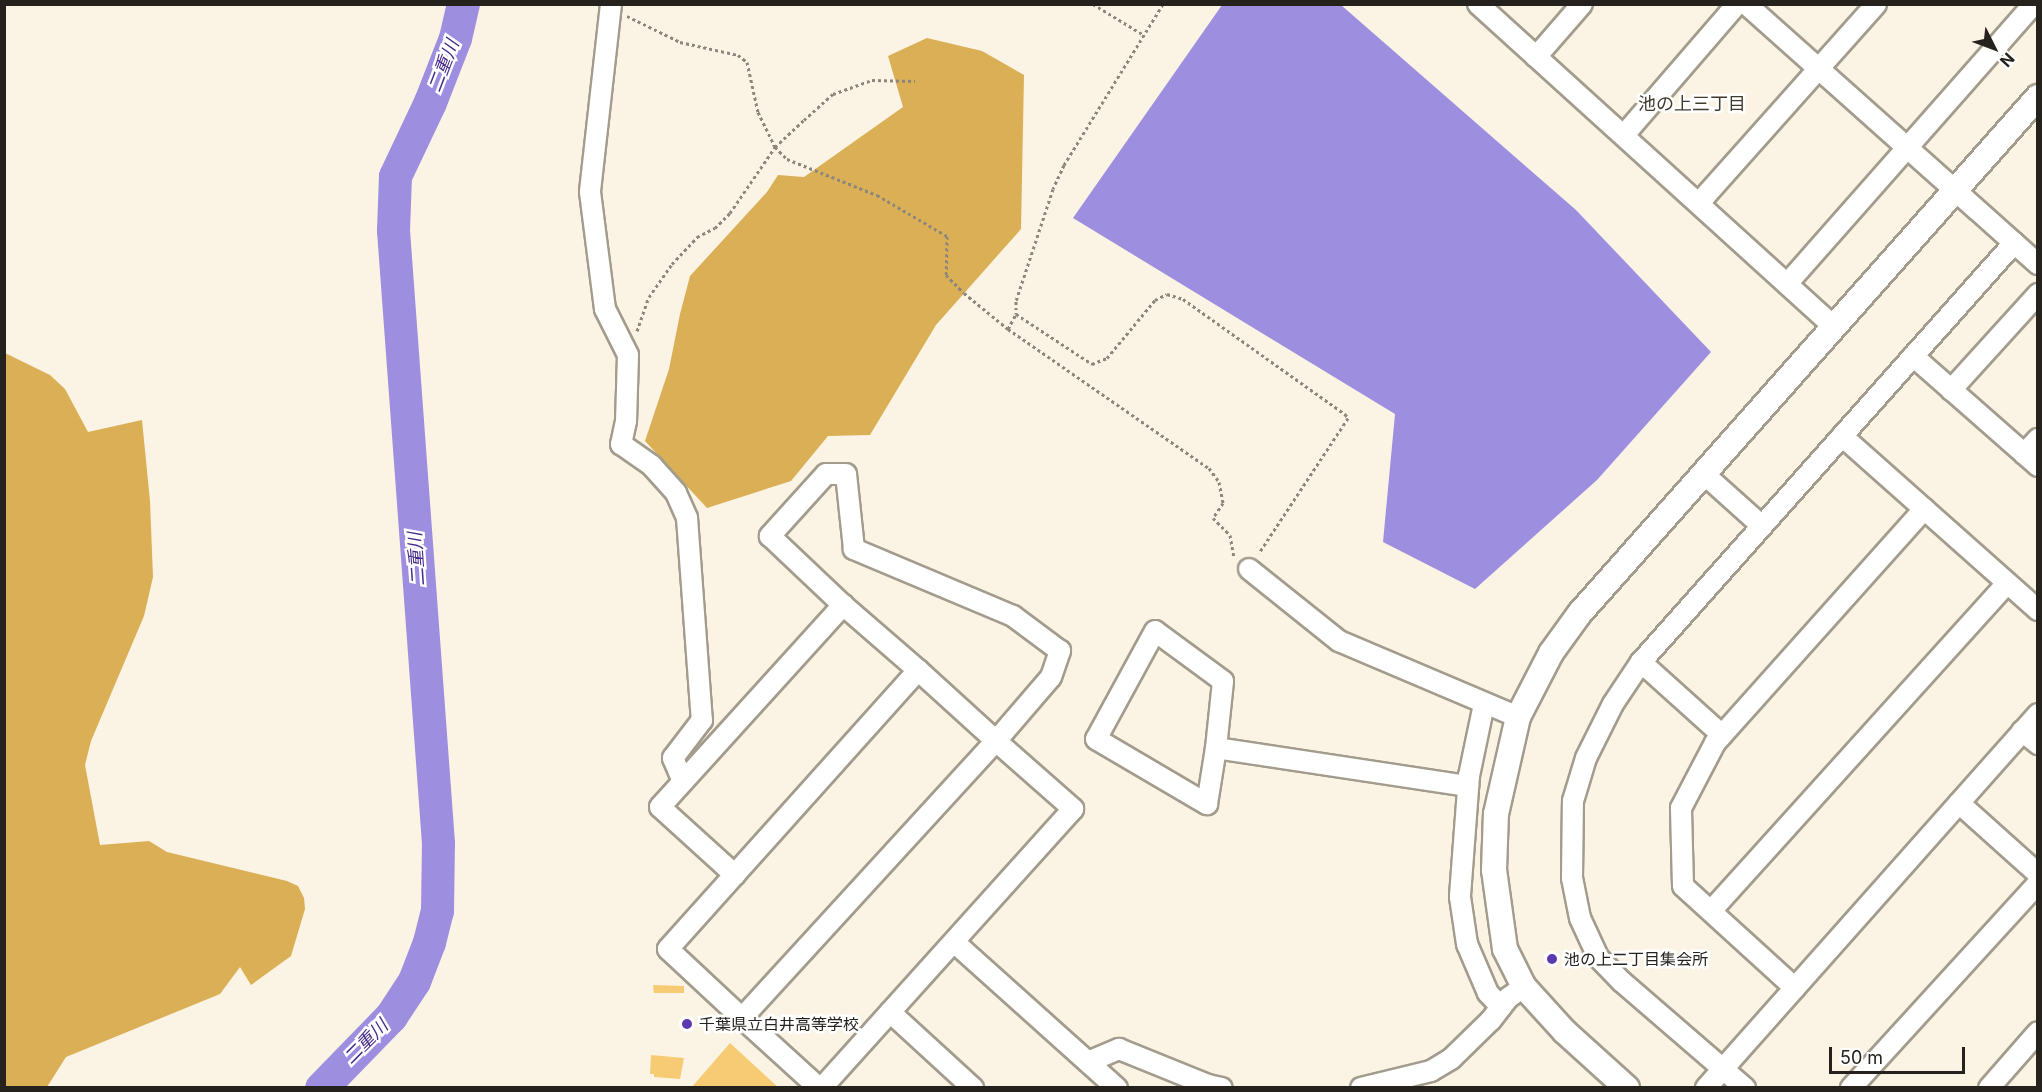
<!DOCTYPE html>
<meta charset="utf-8">
<style>
body{margin:0}
#map{position:relative;width:2042px;height:1092px;overflow:hidden;background:#fbf3e3;font-family:Inter,"Noto Sans JP",sans-serif}
div>[style]{position:absolute}
.forest>*{inset:0;background:#daaf56}
.water>*{inset:0;background:#9d8edf}
.river>*{height:33px;margin:-16.5px;padding:0 16.5px;transform-origin:16.5px;border-radius:16.5px;background:#9d8edf}
.building>*{inset:0;background:#f7cb73}
.path>*{height:3px;margin-top:-1.5px;transform-origin:0;background:repeating-linear-gradient(90deg,#8c867c 0 3px,transparent 0 6px)}
.roads{filter:drop-shadow(2px 0 #a39c8d) drop-shadow(-2px 0 #a39c8d) drop-shadow(0 2px #a39c8d) drop-shadow(0 -2px #a39c8d)}
.minor>*{height:20px;margin:-10px;padding:0 10px;transform-origin:10px;border-radius:10px;background:#fff}
.tertiary>*{height:24px;margin:-12px;padding:0 12px;transform-origin:12px;border-radius:12px;background:#fff}
.dots>*{width:16px;height:16px;translate:-50% -50%;box-sizing:border-box;border:3px solid #fff;border-radius:50%}
span{translate:-50% -50%;white-space:nowrap;text-align:center;line-height:1.15;-webkit-text-stroke:5px #fff;paint-order:stroke}
.poi-label{font-size:16px;color:#25221d}
.left{translate:0 -50%;text-align:left}
.water-label{font-size:18px;color:#462b89;font-style:italic}
.neighbourhood-label{font-size:18px;color:#403a2d}
.frame{position:absolute;inset:0;border:6px solid #25221d;pointer-events:none}
.north{position:absolute;left:1964px;top:18px;width:60px;height:60px;-webkit-text-stroke:4px #fff;paint-order:stroke;rotate:132deg;font-size:16px;font-weight:700;line-height:24px;text-align:center;color:#25221d}
.north::after{content:'';display:block;margin:auto;width:21px;height:27px;background:#25221d;clip-path:polygon(50% 0,100% 100%,50% 72%,0 100%)}
.scale{position:absolute;left:1829px;top:1047px;width:136px;height:27px;box-sizing:border-box;border:3px solid #25221d;border-top:0;padding-left:8px;font-size:18px;line-height:21px;white-space:nowrap;color:#25221d;-webkit-text-stroke:4px #fff;paint-order:stroke}
</style>
<div id="map">
<div class="forest">
<i style="clip-path:polygon(927px 38px,982px 51px,1024px 75px,1021px 229px,936px 325px,870px 435px,828px 436px,791px 481px,707px 508px,645px 441px,669px 369px,680px 314px,690px 276px,767px 192px,778px 175px,804px 177px,903px 107px,888px 56px)"></i>
<i style="clip-path:polygon(5px 353px,50px 375px,65px 389px,88px 432px,142px 420px,150px 501px,153px 577px,144px 616px,91px 741px,85px 765px,100px 845px,149px 841px,167px 852px,287px 881px,298px 886px,304px 898px,305px 909px,291px 956px,251px 985px,240px 967px,220px 994px,66px 1057px,47px 1087px,5px 1087px)"></i>
</div>
<div class="water">
<i style="clip-path:polygon(1222px 5px,1341px 5px,1576px 210px,1711px 352px,1597px 480px,1475px 589px,1383px 542px,1395px 414px,1073px 218px)"></i>
</div>
<div class="river">
<i style="left:321px;top:1088px;width:100px;rotate:-45.8deg"></i>
<i style="left:391px;top:1016px;width:42px;rotate:-56.7deg"></i>
<i style="left:414px;top:981px;width:42px;rotate:-69deg"></i>
<i style="left:429px;top:942px;width:32px;rotate:-76deg"></i>
<i style="left:437px;top:911px;width:68px;rotate:-89.2deg"></i>
<i style="left:438px;top:843px;width:615px;rotate:-94.2deg"></i>
<i style="left:393px;top:230px;width:54px;rotate:-87.9deg"></i>
<i style="left:395px;top:176px;width:82px;rotate:-64.7deg"></i>
<i style="left:430px;top:102px;width:69px;rotate:-68.7deg"></i>
<i style="left:455px;top:38px;width:35px;rotate:-77deg"></i>
</div>
<div class="building">
<i style="clip-path:polygon(653px 985px,684px 986px,684px 993px,654px 993px)"></i>
<i style="clip-path:polygon(730px 1043px,779px 1088px,691px 1088px)"></i>
<i style="clip-path:polygon(651px 1055px,684px 1058px,680px 1079px,654px 1077px,654px 1074px,650px 1074px)"></i>
</div>
<div class="path">
<i style="left:1093px;top:4px;width:60px;rotate:31.3deg"></i>
<i style="left:1163px;top:4px;width:189px;rotate:121.6deg"></i>
<i style="left:1064px;top:165px;width:26px;rotate:115deg"></i>
<i style="left:1053px;top:189px;width:118px;rotate:108.3deg"></i>
<i style="left:1016px;top:301px;width:13px;rotate:90deg"></i>
<i style="left:1016px;top:314px;width:91px;rotate:33.3deg"></i>
<i style="left:1092px;top:364px;width:16px;rotate:-22deg"></i>
<i style="left:1107px;top:358px;width:75px;rotate:-50.4deg"></i>
<i style="left:1155px;top:300px;width:13px;rotate:-27deg"></i>
<i style="left:1167px;top:294px;width:17px;rotate:17deg"></i>
<i style="left:1183px;top:299px;width:199px;rotate:35.4deg"></i>
<i style="left:1345px;top:414px;width:5px;rotate:53deg"></i>
<i style="left:1348px;top:418px;width:162px;rotate:123.4deg"></i>
<i style="left:627px;top:16px;width:59px;rotate:26.1deg"></i>
<i style="left:680px;top:42px;width:59px;rotate:12.6deg"></i>
<i style="left:738px;top:55px;width:11px;rotate:38deg"></i>
<i style="left:747px;top:62px;width:51px;rotate:77.6deg"></i>
<i style="left:758px;top:112px;width:39px;rotate:64deg"></i>
<i style="left:775px;top:147px;width:17px;rotate:45deg"></i>
<i style="left:787px;top:159px;width:97px;rotate:21.8deg"></i>
<i style="left:877px;top:195px;width:81px;rotate:30.4deg"></i>
<i style="left:947px;top:236px;width:39px;rotate:91deg"></i>
<i style="left:946px;top:275px;width:25px;rotate:45deg"></i>
<i style="left:964px;top:293px;width:57px;rotate:39.3deg"></i>
<i style="left:1008px;top:329px;width:244px;rotate:34.7deg"></i>
<i style="left:1209px;top:468px;width:17px;rotate:54deg"></i>
<i style="left:1219px;top:482px;width:21px;rotate:79deg"></i>
<i style="left:1223px;top:503px;width:18px;rotate:124deg"></i>
<i style="left:1213px;top:518px;width:24px;rotate:45deg"></i>
<i style="left:1230px;top:535px;width:23px;rotate:80deg"></i>
<i style="left:1008px;top:329px;width:17px;rotate:-62deg"></i>
<i style="left:637px;top:331px;width:36px;rotate:-71deg"></i>
<i style="left:649px;top:297px;width:40px;rotate:-55.1deg"></i>
<i style="left:672px;top:264px;width:37px;rotate:-47deg"></i>
<i style="left:697px;top:237px;width:20px;rotate:-27deg"></i>
<i style="left:715px;top:228px;width:21px;rotate:-45deg"></i>
<i style="left:730px;top:213px;width:80px;rotate:-55.7deg"></i>
<i style="left:775px;top:147px;width:40px;rotate:-43deg"></i>
<i style="left:804px;top:120px;width:39px;rotate:-42deg"></i>
<i style="left:833px;top:94px;width:41px;rotate:-19.7deg"></i>
<i style="left:872px;top:80px;width:43px;rotate:1.3deg"></i>
</div>
<div class="roads">
<div class="minor">
<i style="left:611px;top:4px;width:189px;rotate:96.4deg"></i>
<i style="left:590px;top:192px;width:118px;rotate:82.7deg"></i>
<i style="left:605px;top:309px;width:51px;rotate:63.4deg"></i>
<i style="left:628px;top:355px;width:66px;rotate:91.7deg"></i>
<i style="left:626px;top:421px;width:24px;rotate:102deg"></i>
<i style="left:621px;top:444px;width:38px;rotate:35deg"></i>
<i style="left:652px;top:466px;width:36px;rotate:48deg"></i>
<i style="left:676px;top:493px;width:27px;rotate:66deg"></i>
<i style="left:687px;top:518px;width:203px;rotate:85.8deg"></i>
<i style="left:702px;top:720px;width:48px;rotate:127.3deg"></i>
<i style="left:673px;top:758px;width:25px;rotate:67deg"></i>
<i style="left:1478px;top:4px;width:482px;rotate:42.2deg"></i>
<i style="left:1746px;top:4px;width:391px;rotate:41.7deg"></i>
<i style="left:1536px;top:57px;width:70px;rotate:-49deg"></i>
<i style="left:1624px;top:135px;width:173px;rotate:-49.2deg"></i>
<i style="left:1699px;top:203px;width:266px;rotate:-48.3deg"></i>
<i style="left:1787px;top:284px;width:373px;rotate:-48.6deg"></i>
<i style="left:1913px;top:356px;width:167px;rotate:41.3deg"></i>
<i style="left:1951px;top:390px;width:130px;rotate:-47.8deg"></i>
<i style="left:1842px;top:436px;width:262px;rotate:41.6deg"></i>
<i style="left:2024px;top:454px;width:21px;rotate:-47deg"></i>
<i style="left:1704px;top:474px;width:78px;rotate:41.9deg"></i>
<i style="left:1249px;top:569px;width:115px;rotate:38.7deg"></i>
<i style="left:1339px;top:641px;width:194px;rotate:23deg"></i>
<i style="left:1641px;top:662px;width:109px;rotate:42deg"></i>
<i style="left:1484px;top:704px;width:74px;rotate:101.8deg"></i>
<i style="left:1469px;top:776px;width:121px;rotate:94.3deg"></i>
<i style="left:1460px;top:897px;width:48px;rotate:81.5deg"></i>
<i style="left:1467px;top:944px;width:53px;rotate:66.8deg"></i>
<i style="left:1488px;top:993px;width:19px;rotate:47deg"></i>
<i style="left:2022px;top:731px;width:21px;rotate:39deg"></i>
<i style="left:1216px;top:748px;width:67px;rotate:-84deg"></i>
<i style="left:1223px;top:681px;width:84px;rotate:-143.7deg"></i>
<i style="left:1155px;top:631px;width:123px;rotate:118.6deg"></i>
<i style="left:1096px;top:739px;width:129px;rotate:30.4deg"></i>
<i style="left:1207px;top:804px;width:57px;rotate:-80.9deg"></i>
<i style="left:1216px;top:748px;width:255px;rotate:8.6deg"></i>
<i style="left:1959px;top:803px;width:106px;rotate:41.9deg"></i>
<i style="left:735px;top:875px;width:101px;rotate:-137.8deg"></i>
<i style="left:660px;top:807px;width:273px;rotate:-47.8deg"></i>
<i style="left:1711px;top:911px;width:442px;rotate:-47.9deg"></i>
<i style="left:954px;top:942px;width:219px;rotate:41.9deg"></i>
<i style="left:1795px;top:988px;width:151px;rotate:-137.7deg"></i>
<i style="left:1683px;top:886px;width:78px;rotate:-91.5deg"></i>
<i style="left:1681px;top:808px;width:73px;rotate:-62.4deg"></i>
<i style="left:1715px;top:743px;width:314px;rotate:-48.2deg"></i>
<i style="left:890px;top:1012px;width:113px;rotate:42.5deg"></i>
<i style="left:742px;top:1018px;width:101px;rotate:-137deg"></i>
<i style="left:668px;top:949px;width:375px;rotate:-48.1deg"></i>
<i style="left:1088px;top:1062px;width:34px;rotate:-23deg"></i>
<i style="left:1119px;top:1049px;width:96px;rotate:22deg"></i>
<i style="left:1208px;top:1085px;width:14px;rotate:12deg"></i>
<i style="left:819px;top:1088px;width:104px;rotate:-137.7deg"></i>
<i style="left:742px;top:1018px;width:376px;rotate:-47.5deg"></i>
<i style="left:996px;top:741px;width:84px;rotate:-49.3deg"></i>
<i style="left:1051px;top:677px;width:28px;rotate:-71deg"></i>
<i style="left:1060px;top:651px;width:59px;rotate:-143.3deg"></i>
<i style="left:1013px;top:616px;width:173px;rotate:-157.2deg"></i>
<i style="left:854px;top:549px;width:75px;rotate:-96.1deg"></i>
<i style="left:846px;top:474px;width:20px;rotate:180deg"></i>
<i style="left:826px;top:474px;width:84px;rotate:132.1deg"></i>
<i style="left:770px;top:536px;width:100px;rotate:43.4deg"></i>
<i style="left:843px;top:605px;width:99px;rotate:40.9deg"></i>
<i style="left:918px;top:670px;width:105px;rotate:42.3deg"></i>
<i style="left:996px;top:741px;width:103px;rotate:41.4deg"></i>
<i style="left:1073px;top:809px;width:375px;rotate:132deg"></i>
<i style="left:1361px;top:1088px;width:72px;rotate:-13.7deg"></i>
<i style="left:1431px;top:1071px;width:23px;rotate:-31deg"></i>
<i style="left:1451px;top:1059px;width:56px;rotate:-44.3deg"></i>
<i style="left:1491px;top:1020px;width:28px;rotate:-52deg"></i>
<i style="left:1508px;top:998px;width:19px;rotate:-35deg"></i>
<i style="left:1706px;top:1088px;width:500px;rotate:-48.4deg"></i>
<i style="left:1745px;top:1088px;width:162px;rotate:-139.2deg"></i>
<i style="left:1622px;top:982px;width:35px;rotate:-134deg"></i>
<i style="left:1598px;top:957px;width:43px;rotate:-114.8deg"></i>
<i style="left:1580px;top:918px;width:41px;rotate:-101.3deg"></i>
<i style="left:1572px;top:878px;width:77px;rotate:-89.3deg"></i>
<i style="left:1573px;top:801px;width:45px;rotate:-73.2deg"></i>
<i style="left:1586px;top:758px;width:60px;rotate:-63.4deg"></i>
<i style="left:1613px;top:704px;width:50px;rotate:-56.3deg"></i>
<i style="left:1641px;top:662px;width:561px;rotate:-48.32deg"></i>
<i style="left:1851px;top:1088px;width:277px;rotate:-47.6deg"></i>
<i style="left:1989px;top:1088px;width:74px;rotate:-48.8deg"></i>
</div>
<div class="tertiary">
<i style="left:1627px;top:1088px;width:84px;rotate:-137.9deg"></i>
<i style="left:1565px;top:1032px;width:61px;rotate:-132.3deg"></i>
<i style="left:1524px;top:987px;width:42px;rotate:-116.6deg"></i>
<i style="left:1505px;top:949px;width:80px;rotate:-97.9deg"></i>
<i style="left:1494px;top:870px;width:56px;rotate:-88deg"></i>
<i style="left:1496px;top:814px;width:99px;rotate:-77.2deg"></i>
<i style="left:1518px;top:717px;width:72px;rotate:-62.7deg"></i>
<i style="left:1551px;top:653px;width:49px;rotate:-54.1deg"></i>
<i style="left:1580px;top:613px;width:690px;rotate:-48.41deg"></i>
</div>
</div>
<div class="dots">
<i style="left:1552px;top:959px;background:#5d39b1"></i>
<i style="left:687px;top:1024px;background:#5d39b1"></i>
</div>
<div class="poi-label">
<span class="left" style="left:1564px;top:959px">池の上二丁目集会所</span>
<span class="left" style="left:699px;top:1024px">千葉県立白井高等学校</span>
</div>
<div class="water-label">
<span style="left:444px;top:66px;rotate:-69deg">二重川</span>
<span style="left:417px;top:559px;rotate:-94deg">二重川</span>
<span style="left:366px;top:1042px;rotate:-45deg">二重川</span>
</div>
<div class="neighbourhood-label">
<span style="left:1692px;top:104px">池の上三丁目</span>
</div>
<div class="frame"></div>
<div class="north">N</div>
<div class="scale">50 m</div>
</div>
